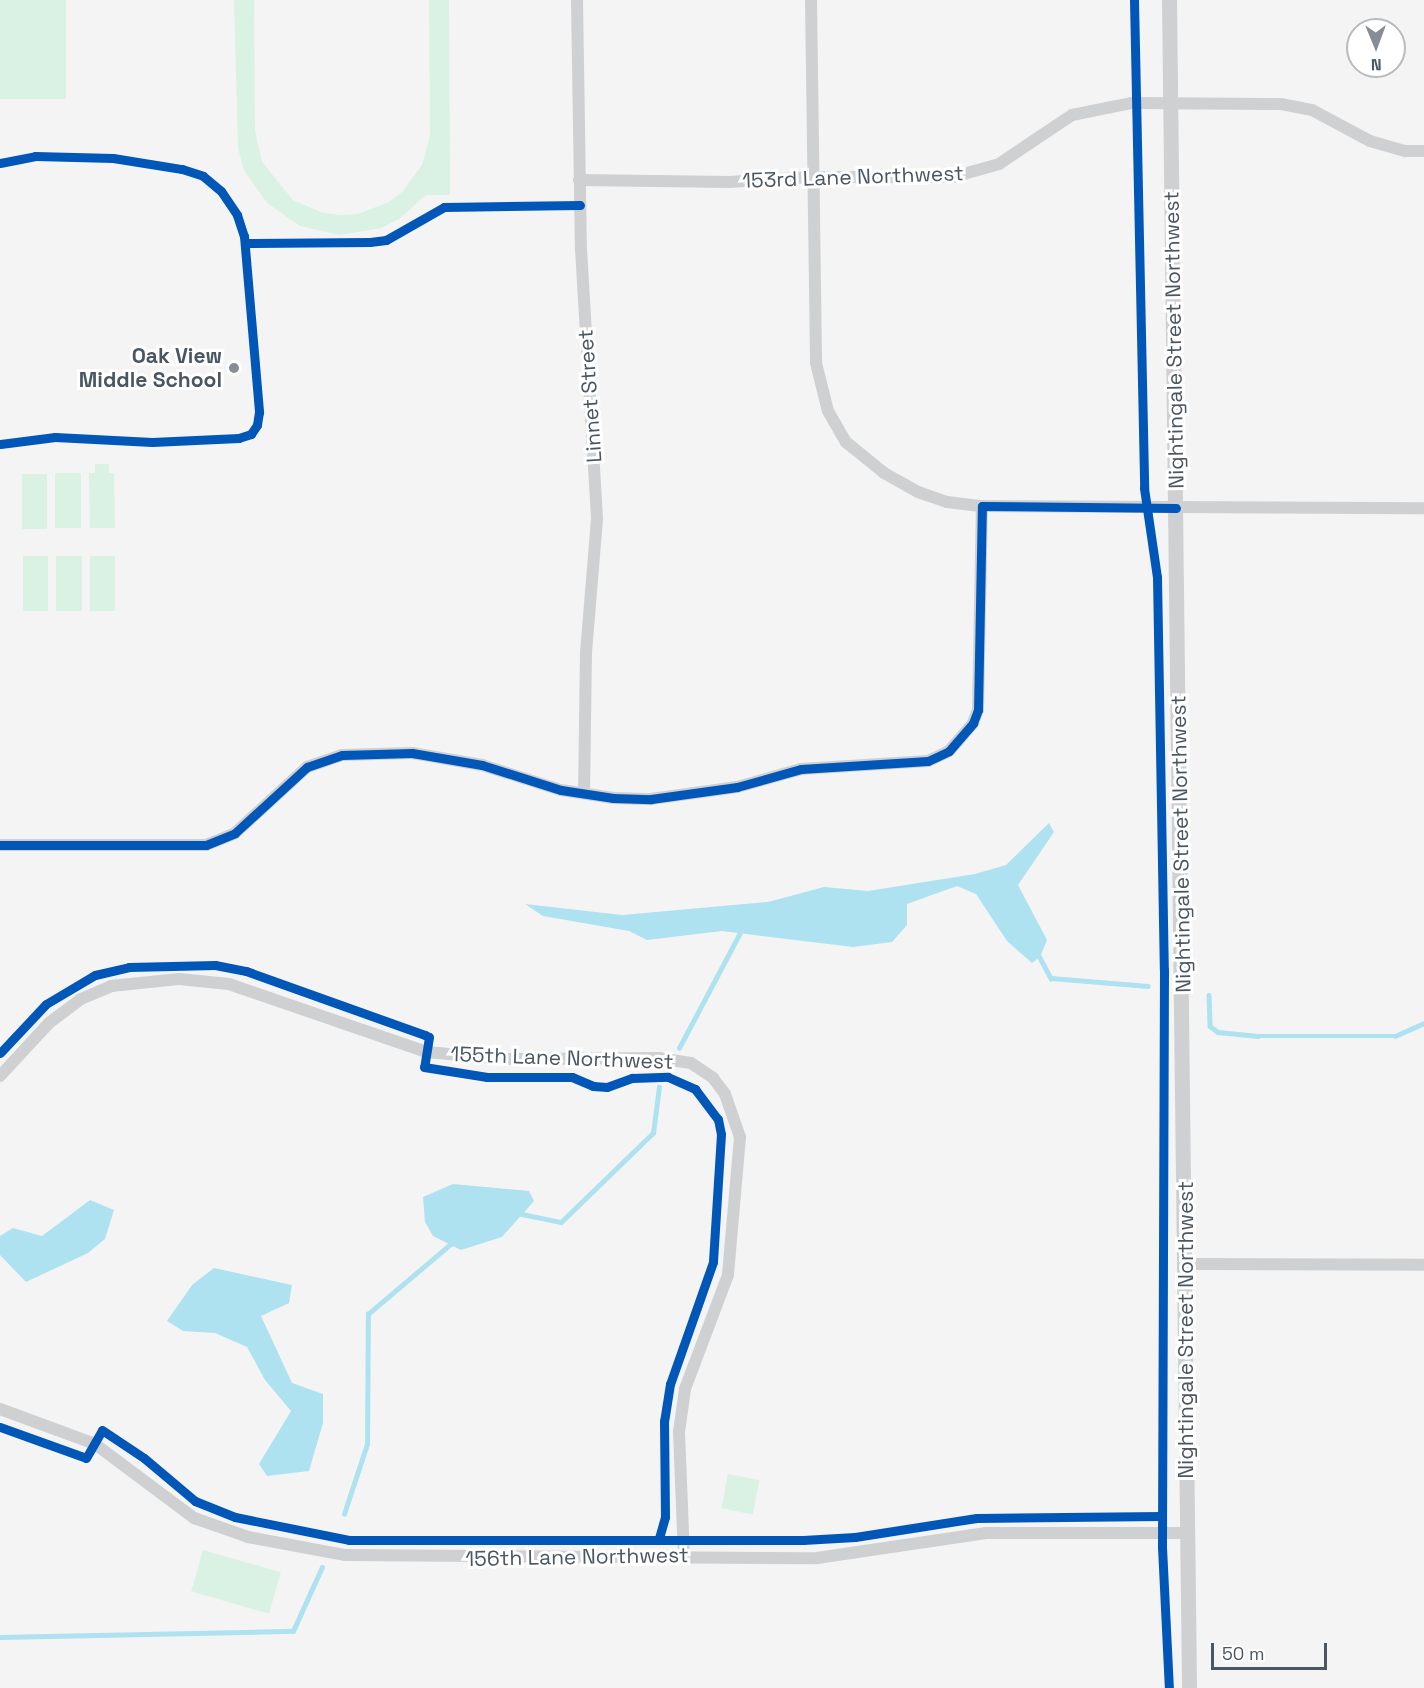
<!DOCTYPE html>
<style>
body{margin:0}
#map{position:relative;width:1424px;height:1688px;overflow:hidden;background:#f4f4f4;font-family:"Space Grotesk",sans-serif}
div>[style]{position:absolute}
.green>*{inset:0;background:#d9f2e3;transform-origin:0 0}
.water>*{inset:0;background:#aee2f0}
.stream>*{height:4.5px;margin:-2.25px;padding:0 2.25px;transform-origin:2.25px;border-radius:2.25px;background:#aee2f0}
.minor>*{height:12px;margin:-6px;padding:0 6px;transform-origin:6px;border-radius:6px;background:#ced0d2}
.tertiary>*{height:15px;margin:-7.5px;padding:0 7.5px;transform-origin:7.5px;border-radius:7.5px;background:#ced0d2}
.cycleway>*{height:9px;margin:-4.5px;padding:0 4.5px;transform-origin:4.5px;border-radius:4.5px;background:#0057b8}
.dots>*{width:16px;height:16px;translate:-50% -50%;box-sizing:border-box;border:3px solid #fff;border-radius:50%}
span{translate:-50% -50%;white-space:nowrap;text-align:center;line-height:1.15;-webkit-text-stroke:6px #fff;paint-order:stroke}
.street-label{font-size:21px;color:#4a5661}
.poi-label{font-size:21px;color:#4a5661;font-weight:700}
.right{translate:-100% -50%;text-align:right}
.north{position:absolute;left:1346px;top:18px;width:60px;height:60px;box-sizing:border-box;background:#fff;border:2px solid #b7bbc0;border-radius:50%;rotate:179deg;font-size:16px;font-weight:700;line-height:24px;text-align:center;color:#4a5661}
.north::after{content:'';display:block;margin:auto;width:21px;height:27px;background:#868d94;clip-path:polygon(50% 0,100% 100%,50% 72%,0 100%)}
.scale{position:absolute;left:1211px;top:1643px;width:116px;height:27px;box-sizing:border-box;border:3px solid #4a5661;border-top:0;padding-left:8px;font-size:18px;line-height:21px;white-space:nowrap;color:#4a5661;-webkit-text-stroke:4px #fff;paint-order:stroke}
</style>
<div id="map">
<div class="green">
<i style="left:0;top:0;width:66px;height:99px"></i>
<i style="clip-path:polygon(234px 0,254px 0,255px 131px,262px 162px,293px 200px,323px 213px,341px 215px,358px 214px,389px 202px,402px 192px,422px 165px,430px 135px,429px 0,449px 0,450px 195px,426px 195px,399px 219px,381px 228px,340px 235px,300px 226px,267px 203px,244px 170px,238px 148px)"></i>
<i style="clip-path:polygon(95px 464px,109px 464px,109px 473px,114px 473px,115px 528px,90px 528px,89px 473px,95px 473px)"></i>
<i style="left:81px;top:473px;width:55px;height:26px;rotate:90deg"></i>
<i style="left:22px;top:474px;width:25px;height:55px"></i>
<i style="left:23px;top:556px;width:25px;height:55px"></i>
<i style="left:56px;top:556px;width:26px;height:55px"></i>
<i style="left:90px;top:556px;width:25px;height:55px"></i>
<i style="left:728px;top:1474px;width:32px;height:35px;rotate:11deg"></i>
<i style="left:203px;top:1550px;width:81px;height:43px;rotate:16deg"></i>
</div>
<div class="water">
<i style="clip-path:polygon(1049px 823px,1054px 832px,1018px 885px,1047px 940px,1040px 957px,1032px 963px,1007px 941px,976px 894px,957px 886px,907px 904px,907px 925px,892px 942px,853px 947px,722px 931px,647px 940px,629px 931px,543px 916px,525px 904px,622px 915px,768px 902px,824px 887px,868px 891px,975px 874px,1006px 865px)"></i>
<i style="clip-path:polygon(453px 1184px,529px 1191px,534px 1201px,502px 1237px,461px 1250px,433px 1236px,425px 1222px,423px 1197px)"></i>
<i style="clip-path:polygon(90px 1200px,114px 1210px,105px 1239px,88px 1253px,26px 1282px,0 1255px,0 1236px,13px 1228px,42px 1236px)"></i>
<i style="clip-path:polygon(214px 1268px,292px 1285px,289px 1303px,261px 1316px,292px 1383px,323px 1394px,323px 1423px,309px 1471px,267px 1476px,259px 1464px,291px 1411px,265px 1380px,247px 1347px,215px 1333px,183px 1331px,167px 1321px,192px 1285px)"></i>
</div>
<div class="stream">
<i style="left:1037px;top:952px;width:30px;rotate:62deg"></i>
<i style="left:1051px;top:978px;width:97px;rotate:4.7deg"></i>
<i style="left:1209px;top:995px;width:31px;rotate:88deg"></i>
<i style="left:1210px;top:1026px;width:10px;rotate:37deg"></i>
<i style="left:1218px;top:1032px;width:40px;rotate:5.7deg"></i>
<i style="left:1258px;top:1036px;width:137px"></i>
<i style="left:1395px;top:1036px;width:32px;rotate:-24deg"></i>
<i style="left:679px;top:1048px;width:135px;rotate:-62.1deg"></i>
<i style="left:517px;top:1213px;width:45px;rotate:11.6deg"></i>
<i style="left:561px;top:1222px;width:128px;rotate:-44.1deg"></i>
<i style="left:653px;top:1133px;width:46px;rotate:-82.6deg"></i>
<i style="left:344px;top:1514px;width:74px;rotate:-71.8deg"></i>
<i style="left:367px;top:1444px;width:130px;rotate:-89.6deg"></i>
<i style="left:368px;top:1314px;width:111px;rotate:-40.3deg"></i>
<i style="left:0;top:1637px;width:293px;rotate:-1.2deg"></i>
<i style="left:293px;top:1631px;width:70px;rotate:-65.6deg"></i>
</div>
<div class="minor">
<i style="left:577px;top:0;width:249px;rotate:89.1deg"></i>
<i style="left:581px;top:249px;width:270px;rotate:86.6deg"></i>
<i style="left:597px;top:519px;width:133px;rotate:94.7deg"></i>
<i style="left:586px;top:652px;width:139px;rotate:90.8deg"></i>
<i style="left:811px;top:0;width:363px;rotate:89.2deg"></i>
<i style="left:816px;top:363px;width:49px;rotate:76deg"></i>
<i style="left:828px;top:411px;width:36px;rotate:60deg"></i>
<i style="left:846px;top:442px;width:49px;rotate:39.2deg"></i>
<i style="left:884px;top:473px;width:39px;rotate:29deg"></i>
<i style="left:918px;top:492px;width:31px;rotate:19deg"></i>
<i style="left:947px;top:502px;width:35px;rotate:7deg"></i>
<i style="left:982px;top:506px;width:442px;rotate:0.3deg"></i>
<i style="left:579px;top:180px;width:150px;rotate:0.8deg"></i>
<i style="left:729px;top:182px;width:81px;rotate:-3.5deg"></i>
<i style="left:810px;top:177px;width:143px"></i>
<i style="left:953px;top:177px;width:48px;rotate:-15.8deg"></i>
<i style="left:999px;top:164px;width:88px;rotate:-33.9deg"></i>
<i style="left:1072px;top:115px;width:60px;rotate:-11.5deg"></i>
<i style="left:1131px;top:103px;width:150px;rotate:0.4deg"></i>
<i style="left:1281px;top:104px;width:32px;rotate:11deg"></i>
<i style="left:1312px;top:110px;width:66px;rotate:28.1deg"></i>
<i style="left:1370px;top:141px;width:37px;rotate:16deg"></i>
<i style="left:1406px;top:151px;width:18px"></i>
<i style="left:0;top:845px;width:206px"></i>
<i style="left:206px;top:845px;width:31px;rotate:-22deg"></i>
<i style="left:235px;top:833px;width:98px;rotate:-42.5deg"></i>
<i style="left:307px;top:767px;width:37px;rotate:-19deg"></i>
<i style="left:342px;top:755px;width:70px;rotate:-1.6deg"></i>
<i style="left:412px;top:753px;width:71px;rotate:9.7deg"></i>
<i style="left:482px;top:765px;width:83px;rotate:17.6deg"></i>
<i style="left:561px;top:790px;width:53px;rotate:8.7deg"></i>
<i style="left:613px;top:798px;width:38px;rotate:2deg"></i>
<i style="left:651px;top:799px;width:87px;rotate:-7.9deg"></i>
<i style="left:737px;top:787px;width:66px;rotate:-15.7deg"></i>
<i style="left:801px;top:769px;width:127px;rotate:-3.6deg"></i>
<i style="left:928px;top:761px;width:23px;rotate:-25deg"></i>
<i style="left:949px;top:751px;width:37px;rotate:-49deg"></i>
<i style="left:973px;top:723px;width:14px;rotate:-69deg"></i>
<i style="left:978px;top:710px;width:204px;rotate:-88.9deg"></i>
<i style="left:0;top:1076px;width:72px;rotate:-47.2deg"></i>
<i style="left:49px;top:1023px;width:40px;rotate:-37deg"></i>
<i style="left:81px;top:999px;width:33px;rotate:-23deg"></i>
<i style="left:111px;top:986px;width:68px;rotate:-5.9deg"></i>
<i style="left:179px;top:979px;width:50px;rotate:5.7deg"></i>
<i style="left:229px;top:984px;width:209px;rotate:19deg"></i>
<i style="left:427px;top:1052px;width:77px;rotate:5.2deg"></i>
<i style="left:504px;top:1059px;width:155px;rotate:-0.4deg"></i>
<i style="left:659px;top:1058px;width:32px;rotate:9deg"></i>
<i style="left:691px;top:1063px;width:27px;rotate:34deg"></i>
<i style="left:713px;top:1078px;width:20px;rotate:53deg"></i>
<i style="left:725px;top:1094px;width:46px;rotate:70.8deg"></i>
<i style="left:740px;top:1137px;width:139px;rotate:95deg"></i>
<i style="left:728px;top:1275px;width:122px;rotate:110.7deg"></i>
<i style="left:685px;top:1389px;width:43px;rotate:97.9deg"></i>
<i style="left:679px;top:1432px;width:123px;rotate:87.7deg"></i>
<i style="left:1186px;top:1264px;width:238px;rotate:0.2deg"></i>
<i style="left:0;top:1409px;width:101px;rotate:20.2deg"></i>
<i style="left:95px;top:1444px;width:124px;rotate:36.8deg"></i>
<i style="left:194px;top:1518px;width:57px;rotate:19.4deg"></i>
<i style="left:248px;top:1537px;width:99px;rotate:10.5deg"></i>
<i style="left:345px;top:1555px;width:472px;rotate:0.4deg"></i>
<i style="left:817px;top:1558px;width:171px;rotate:-8.4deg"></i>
<i style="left:986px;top:1533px;width:202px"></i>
</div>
<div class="tertiary">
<i style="left:1169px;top:0;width:1688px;rotate:89.32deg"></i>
</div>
<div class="cycleway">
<i style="left:1134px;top:0;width:488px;rotate:88.8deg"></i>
<i style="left:1144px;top:488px;width:90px;rotate:81.7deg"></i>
<i style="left:1157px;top:577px;width:393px;rotate:89deg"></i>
<i style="left:1164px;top:970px;width:577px;rotate:90.2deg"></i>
<i style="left:1162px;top:1547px;width:141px;rotate:87.2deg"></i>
<i style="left:0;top:163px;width:36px;rotate:-11deg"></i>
<i style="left:35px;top:156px;width:78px;rotate:1.5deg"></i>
<i style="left:113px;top:158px;width:70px;rotate:9.1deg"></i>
<i style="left:182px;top:169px;width:22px;rotate:18deg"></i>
<i style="left:203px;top:176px;width:23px;rotate:40deg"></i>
<i style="left:221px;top:191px;width:29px;rotate:56deg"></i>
<i style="left:237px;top:215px;width:22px;rotate:72deg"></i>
<i style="left:244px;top:236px;width:177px;rotate:85.1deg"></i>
<i style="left:259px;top:412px;width:13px;rotate:99deg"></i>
<i style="left:257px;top:425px;width:11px;rotate:124deg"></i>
<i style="left:251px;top:434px;width:13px;rotate:162deg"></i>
<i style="left:239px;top:438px;width:87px;rotate:177.4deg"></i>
<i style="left:152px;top:442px;width:97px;rotate:-177deg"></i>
<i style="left:55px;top:437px;width:55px;rotate:172.7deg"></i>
<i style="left:245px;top:243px;width:125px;rotate:-0.5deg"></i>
<i style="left:370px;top:242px;width:16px;rotate:-7deg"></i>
<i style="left:386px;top:240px;width:67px;rotate:-29.6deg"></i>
<i style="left:444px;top:207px;width:136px;rotate:-0.8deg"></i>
<i style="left:0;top:845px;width:206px"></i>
<i style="left:206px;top:845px;width:31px;rotate:-22deg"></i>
<i style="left:235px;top:833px;width:98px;rotate:-42.5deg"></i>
<i style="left:307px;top:767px;width:37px;rotate:-19deg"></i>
<i style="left:342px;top:755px;width:70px;rotate:-1.6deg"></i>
<i style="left:412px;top:753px;width:71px;rotate:9.7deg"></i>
<i style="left:482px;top:765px;width:83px;rotate:17.6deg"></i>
<i style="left:561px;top:790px;width:53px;rotate:8.7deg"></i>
<i style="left:613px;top:798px;width:38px;rotate:2deg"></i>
<i style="left:651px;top:799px;width:87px;rotate:-7.9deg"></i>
<i style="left:737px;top:787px;width:66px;rotate:-15.7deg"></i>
<i style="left:801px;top:769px;width:127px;rotate:-3.6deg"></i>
<i style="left:928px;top:761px;width:23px;rotate:-25deg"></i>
<i style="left:949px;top:751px;width:37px;rotate:-49deg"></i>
<i style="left:973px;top:723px;width:14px;rotate:-69deg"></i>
<i style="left:978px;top:710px;width:204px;rotate:-88.9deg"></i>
<i style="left:982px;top:506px;width:194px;rotate:0.6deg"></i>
<i style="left:0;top:1053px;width:67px;rotate:-46.8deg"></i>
<i style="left:46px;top:1004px;width:57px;rotate:-30.6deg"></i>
<i style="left:95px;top:975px;width:35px;rotate:-13deg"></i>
<i style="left:129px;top:967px;width:86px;rotate:-1.3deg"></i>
<i style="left:215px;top:965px;width:32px;rotate:11deg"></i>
<i style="left:246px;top:971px;width:190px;rotate:19.7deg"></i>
<i style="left:425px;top:1035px;width:4px;rotate:27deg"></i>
<i style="left:429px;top:1037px;width:30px;rotate:99deg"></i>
<i style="left:424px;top:1067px;width:64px;rotate:9deg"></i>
<i style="left:487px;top:1077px;width:85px"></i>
<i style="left:572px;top:1077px;width:23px;rotate:23deg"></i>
<i style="left:593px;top:1086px;width:14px;rotate:4deg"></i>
<i style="left:607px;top:1087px;width:27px;rotate:-20deg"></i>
<i style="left:632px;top:1078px;width:36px;rotate:-2deg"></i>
<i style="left:668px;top:1077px;width:30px;rotate:24deg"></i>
<i style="left:695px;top:1089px;width:38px;rotate:53deg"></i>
<i style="left:718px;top:1119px;width:15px;rotate:79deg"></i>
<i style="left:721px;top:1134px;width:128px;rotate:93.6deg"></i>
<i style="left:713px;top:1262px;width:129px;rotate:109.4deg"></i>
<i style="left:670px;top:1384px;width:37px;rotate:99deg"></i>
<i style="left:664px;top:1421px;width:96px;rotate:89.4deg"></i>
<i style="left:665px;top:1517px;width:22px;rotate:106deg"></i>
<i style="left:0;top:1427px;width:91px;rotate:19.8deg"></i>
<i style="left:86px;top:1458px;width:32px;rotate:-60deg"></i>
<i style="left:102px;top:1430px;width:50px;rotate:33.7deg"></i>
<i style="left:144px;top:1458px;width:67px;rotate:40.1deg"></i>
<i style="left:195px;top:1501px;width:43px;rotate:21.8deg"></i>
<i style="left:235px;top:1517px;width:116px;rotate:11.4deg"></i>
<i style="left:349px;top:1540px;width:454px"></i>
<i style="left:803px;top:1540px;width:52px;rotate:-3.3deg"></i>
<i style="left:855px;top:1537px;width:123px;rotate:-8.9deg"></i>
<i style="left:977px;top:1518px;width:185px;rotate:-0.6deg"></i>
</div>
<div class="dots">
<i style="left:234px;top:368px;background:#868d94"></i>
</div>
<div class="street-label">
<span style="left:853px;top:177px;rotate:-2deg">153rd Lane Northwest</span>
<span style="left:1174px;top:340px;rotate:-91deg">Nightingale Street Northwest</span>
<span style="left:590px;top:396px;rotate:-94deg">Linnet Street</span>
<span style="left:1181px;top:844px;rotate:-91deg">Nightingale Street Northwest</span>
<span style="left:562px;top:1058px;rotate:2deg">155th Lane Northwest</span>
<span style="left:1186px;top:1330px;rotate:-90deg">Nightingale Street Northwest</span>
<span style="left:577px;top:1557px;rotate:-1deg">156th Lane Northwest</span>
</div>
<div class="poi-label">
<span class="right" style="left:222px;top:368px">Oak View<br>Middle School</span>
</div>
<div class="north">N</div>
<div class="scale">50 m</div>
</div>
